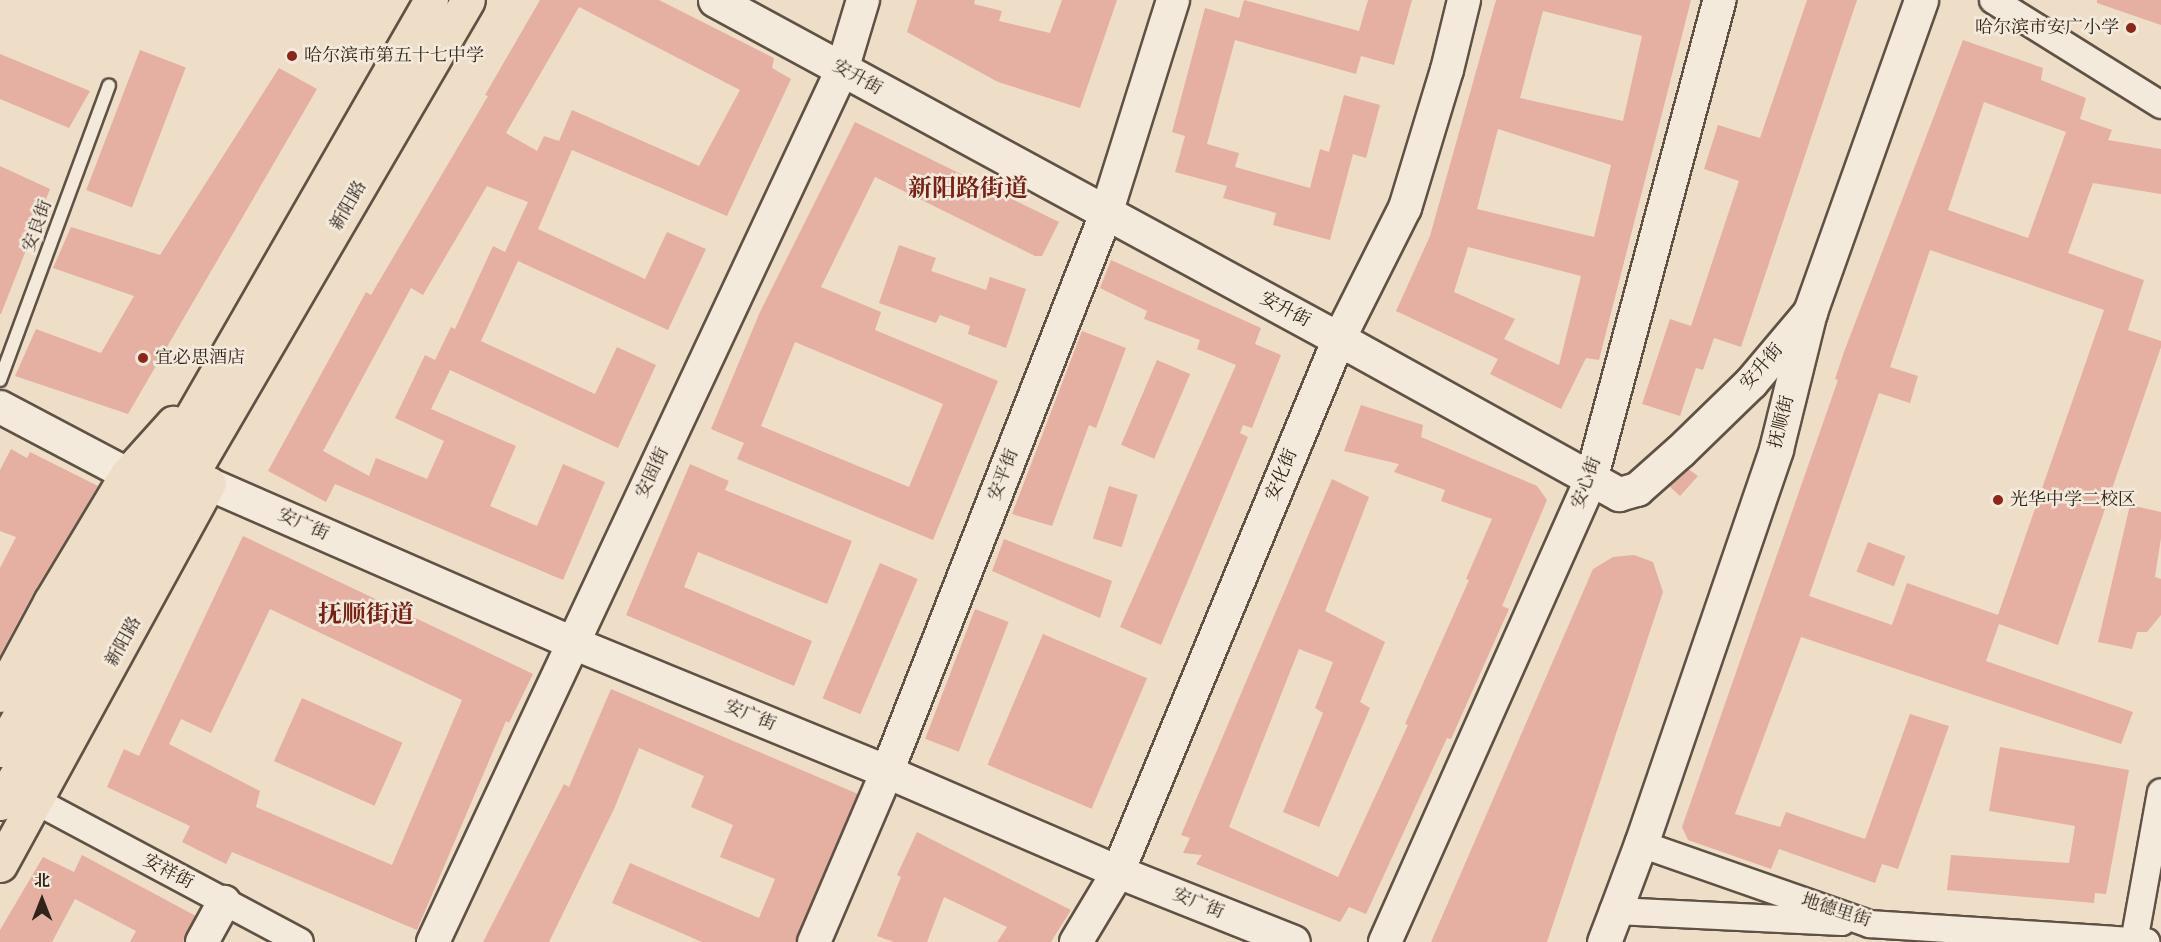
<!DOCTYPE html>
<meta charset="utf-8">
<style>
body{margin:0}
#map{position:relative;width:2161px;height:942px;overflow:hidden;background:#eedec7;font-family:"Old Standard TT","Noto Serif SC",serif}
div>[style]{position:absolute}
.building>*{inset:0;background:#e5afa2;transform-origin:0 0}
.roads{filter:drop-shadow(2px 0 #5f5245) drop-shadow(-2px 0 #5f5245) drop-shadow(0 2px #5f5245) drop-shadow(0 -2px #5f5245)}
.service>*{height:12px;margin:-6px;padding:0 6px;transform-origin:6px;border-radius:6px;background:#f4eadb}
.minor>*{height:26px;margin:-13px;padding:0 13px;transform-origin:13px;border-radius:13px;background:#f4eadb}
.tertiary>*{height:32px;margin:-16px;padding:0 16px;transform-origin:16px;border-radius:16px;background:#f4eadb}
.secondary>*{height:33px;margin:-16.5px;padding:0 16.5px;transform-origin:16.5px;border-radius:16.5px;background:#f4eadb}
.trunk>*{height:33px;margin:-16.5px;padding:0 16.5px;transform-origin:16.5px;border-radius:16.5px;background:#eedec7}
.dots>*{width:16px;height:16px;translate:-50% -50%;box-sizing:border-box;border:3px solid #f4eadb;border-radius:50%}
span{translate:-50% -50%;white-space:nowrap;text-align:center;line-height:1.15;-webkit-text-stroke:5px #f4eadb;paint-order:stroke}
.poi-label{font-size:18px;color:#2f231a}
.right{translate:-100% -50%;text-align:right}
.left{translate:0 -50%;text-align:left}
.street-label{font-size:18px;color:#2f231a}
.district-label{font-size:24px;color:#7a1f14;font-weight:700}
.north{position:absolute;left:12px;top:870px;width:60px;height:60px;-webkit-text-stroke:4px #f4eadb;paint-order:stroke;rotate:0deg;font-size:16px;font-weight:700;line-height:24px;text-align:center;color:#2f231a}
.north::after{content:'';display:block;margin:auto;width:21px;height:27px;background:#2f231a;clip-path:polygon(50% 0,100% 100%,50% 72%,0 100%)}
</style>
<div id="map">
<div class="building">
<i style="clip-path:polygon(evenodd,540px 0,659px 0,774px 58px,772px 68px,791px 79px,727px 216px,572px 150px,538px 229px,645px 279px,667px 232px,706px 249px,668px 330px,518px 261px,481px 341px,595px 394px,617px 347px,656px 365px,618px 448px,450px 370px,431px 409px,516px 446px,490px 506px,537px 526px,563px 464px,605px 482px,563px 580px,335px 484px,326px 502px,268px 471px,366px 292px,371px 295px,488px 96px,485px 95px,540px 0,579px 7px,740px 90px,699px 166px,572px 110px,559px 141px,544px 136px,537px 151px,506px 133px,579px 7px,540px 0,487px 186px,528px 202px,505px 252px,493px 246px,455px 329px,451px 327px,435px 360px,425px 355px,395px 418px,444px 441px,427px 479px,376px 458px,369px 476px,323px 451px,411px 288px,423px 295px,487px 186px)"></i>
<i style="clip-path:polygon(917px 0,975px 0,974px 4px,1002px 11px,999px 21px,1050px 33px,1062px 0,1117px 0,1080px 108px,998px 82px,907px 32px)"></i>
<i style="clip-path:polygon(1244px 0,1359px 31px,1368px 0,1412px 0,1394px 65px,1361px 56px,1356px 74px,1235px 40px,1207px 144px,1239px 153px,1235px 167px,1310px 188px,1320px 149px,1329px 152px,1344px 95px,1380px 105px,1366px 158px,1353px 154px,1330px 240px,1273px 225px,1276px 213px,1223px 198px,1227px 186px,1175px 172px,1185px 136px,1172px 132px,1205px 8px,1239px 18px)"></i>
<i style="clip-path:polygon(evenodd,1496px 0,1691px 0,1599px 360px,1586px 358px,1561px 409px,1490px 374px,1498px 359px,1396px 311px,1430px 236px,1496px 0,1543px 11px,1642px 36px,1623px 121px,1520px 98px,1543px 11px,1496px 0,1498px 129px,1611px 165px,1594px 237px,1477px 209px,1498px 129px,1496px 0,1468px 247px,1581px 276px,1559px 365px,1504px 339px,1515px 319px,1454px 292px,1468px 247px)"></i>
<i style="clip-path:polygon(1807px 0,1857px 0,1741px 347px,1714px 338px,1703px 370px,1696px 368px,1680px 416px,1642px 404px,1670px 319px,1691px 326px,1739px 181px,1704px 169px,1718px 125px,1760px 138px)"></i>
<i style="clip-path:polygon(2097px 0,2161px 0,2161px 25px,2097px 3px)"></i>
<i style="clip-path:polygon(evenodd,1963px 40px,2043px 68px,2041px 80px,2086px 98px,2080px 119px,2112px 130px,2108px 140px,2161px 149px,2161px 194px,2093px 183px,2068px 253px,2144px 280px,2128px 330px,2161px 341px,2161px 347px,2058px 645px,1999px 624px,1986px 661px,2133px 712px,2121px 744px,1801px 637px,1735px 814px,1780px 827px,1786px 812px,1865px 839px,1910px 714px,1949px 726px,1898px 869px,1882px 864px,1875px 883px,1779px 849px,1771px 869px,1688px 840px,1682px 827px,1838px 380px,1835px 379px,1844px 352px,1963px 40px,1984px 102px,2066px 132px,2028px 238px,1948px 210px,1984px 102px,1963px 40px,1930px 250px,2104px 310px,1998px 615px,1907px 583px,1892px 625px,1809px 596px,1879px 393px,1910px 403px,1918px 376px,1890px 367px,1930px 250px)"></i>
<i style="left:140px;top:50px;width:49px;height:150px;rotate:21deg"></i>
<i style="clip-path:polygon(0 54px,90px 91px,69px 128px,0 99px)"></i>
<i style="clip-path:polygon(279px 68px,317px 89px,128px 414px,15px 376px,36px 329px,101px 353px,134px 296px,53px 268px,71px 227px,160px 255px)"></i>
<i style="clip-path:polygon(evenodd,855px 122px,1059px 222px,1042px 256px,1035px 256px,875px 177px,821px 287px,881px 312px,875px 330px,998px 381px,933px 540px,737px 459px,744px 443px,711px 429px,760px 312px,855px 122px,795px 342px,943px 404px,909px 487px,761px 426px,795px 342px)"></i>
<i style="clip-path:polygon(0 166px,50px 189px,1px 314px,0 314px)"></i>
<i style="clip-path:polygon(899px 245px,936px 258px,931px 271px,986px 290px,990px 277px,1026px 289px,1006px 348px,968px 334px,970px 326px,940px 315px,936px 323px,879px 303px)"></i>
<i style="clip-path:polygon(1111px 260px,1261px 328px,1255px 344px,1281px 355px,1252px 428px,1243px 425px,1240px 433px,1248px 437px,1161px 645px,1120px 627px,1236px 365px,1197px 349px,1200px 340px,1144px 319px,1147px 311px,1100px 288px)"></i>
<i style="clip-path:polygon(1082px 331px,1126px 348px,1096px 428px,1089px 425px,1052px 526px,1012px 514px)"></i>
<i style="left:1157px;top:360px;width:36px;height:92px;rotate:23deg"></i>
<i style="clip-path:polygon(1361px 405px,1423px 425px,1421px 437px,1537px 486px,1547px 500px,1502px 606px,1509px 609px,1451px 739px,1447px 738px,1366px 914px,1349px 907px,1340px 922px,1196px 864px,1202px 855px,1183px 853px,1190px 838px,1181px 835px,1332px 479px,1369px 497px,1325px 611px,1385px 642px,1360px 702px,1370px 708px,1319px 827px,1283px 812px,1323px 713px,1315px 708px,1333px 662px,1299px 649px,1229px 827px,1338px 877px,1408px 725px,1405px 724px,1469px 580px,1466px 579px,1492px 519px,1441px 501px,1445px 490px,1394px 472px,1399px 464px,1344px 451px)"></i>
<i style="clip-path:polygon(11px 449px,27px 458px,30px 452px,98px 486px,34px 592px,0 655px,0 568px,16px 537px,0 531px,0 470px)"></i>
<i style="clip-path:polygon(690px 464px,729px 481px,725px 490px,852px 541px,827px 604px,698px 552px,684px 587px,812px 641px,794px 686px,626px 615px)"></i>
<i style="clip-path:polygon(1688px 469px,1698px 476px,1680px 496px,1669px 486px)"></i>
<i style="left:1109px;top:486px;width:30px;height:55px;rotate:17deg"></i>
<i style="clip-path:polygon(2130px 505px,2161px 512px,2161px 538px,2155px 577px,2161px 579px,2161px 615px,2147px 632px,2137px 632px,2132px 649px,2098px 642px)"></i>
<i style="clip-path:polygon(evenodd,243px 536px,533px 674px,509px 723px,506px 721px,417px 930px,232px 852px,226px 864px,182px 842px,190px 826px,107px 787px,124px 749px,139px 756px,243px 536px,270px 609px,462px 700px,392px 865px,256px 807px,260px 791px,169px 744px,181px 719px,211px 733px,270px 609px)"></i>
<i style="clip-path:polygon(1004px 539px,1112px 581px,1100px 618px,992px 571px)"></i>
<i style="left:1868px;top:542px;width:40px;height:32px;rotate:21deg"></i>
<i style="clip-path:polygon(1634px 555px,1653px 562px,1663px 592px,1547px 942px,1431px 942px,1593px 569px,1613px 557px)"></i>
<i style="left:880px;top:563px;width:41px;height:147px;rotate:23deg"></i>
<i style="left:975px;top:609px;width:36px;height:139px;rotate:21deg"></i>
<i style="left:1043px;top:634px;width:113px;height:142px;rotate:23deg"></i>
<i style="clip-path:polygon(611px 689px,858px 794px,796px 942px,702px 942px,612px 903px,630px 863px,759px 918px,775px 879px,720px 857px,733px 825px,691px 807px,704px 776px,639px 748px,614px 809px,549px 942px,483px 942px,564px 784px,569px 787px)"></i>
<i style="left:302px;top:698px;width:110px;height:69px;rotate:24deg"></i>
<i style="clip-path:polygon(2000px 747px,2129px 770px,2106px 894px,2095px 893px,2094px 903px,1947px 890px,1951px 855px,2069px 863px,2075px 826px,1989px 811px)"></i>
<i style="clip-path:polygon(917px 832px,1071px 910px,1051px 942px,997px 942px,1007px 927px,944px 897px,927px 942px,894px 942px,877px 936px,901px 877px,897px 875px)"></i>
<i style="clip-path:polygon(82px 855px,196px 916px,183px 942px,130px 942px,136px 931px,75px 899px,52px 942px,0 942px,0 930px,43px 857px,74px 872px)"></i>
</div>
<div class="roads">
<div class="service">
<i style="left:0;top:380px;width:314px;rotate:-69.7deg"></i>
</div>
<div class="minor">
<i style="left:1993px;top:0;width:198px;rotate:32deg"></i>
<i style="left:36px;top:801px;width:299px;rotate:28.1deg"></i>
<i style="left:1641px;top:844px;width:242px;rotate:19.3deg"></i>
<i style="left:1869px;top:924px;width:278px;rotate:3.7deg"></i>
<i style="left:1616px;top:911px;width:226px;rotate:2.8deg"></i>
<i style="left:2134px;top:942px;width:152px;rotate:-79.8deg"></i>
</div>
<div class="tertiary">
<i style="left:0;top:407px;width:144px;rotate:27.8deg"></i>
<i style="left:209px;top:484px;width:397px;rotate:23.6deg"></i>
<i style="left:573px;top:643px;width:339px;rotate:22.3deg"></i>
<i style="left:887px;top:772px;width:252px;rotate:23.4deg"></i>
<i style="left:1118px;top:872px;width:189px;rotate:21.7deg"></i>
<i style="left:1616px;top:911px;width:72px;rotate:-69.5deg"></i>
<i style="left:202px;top:942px;width:46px;rotate:-61.2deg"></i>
<i style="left:433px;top:942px;width:963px;rotate:-64.87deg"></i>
<i style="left:842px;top:70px;width:73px;rotate:-73.3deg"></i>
<i style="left:814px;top:942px;width:185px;rotate:-66.8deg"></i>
<i style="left:887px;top:772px;width:599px;rotate:-68.57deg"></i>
<i style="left:1106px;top:214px;width:224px;rotate:-72.6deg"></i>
<i style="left:1076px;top:942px;width:82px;rotate:-59deg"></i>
<i style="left:1118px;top:872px;width:577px;rotate:-67.48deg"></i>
<i style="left:1339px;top:339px;width:147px;rotate:-63.3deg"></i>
<i style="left:1405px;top:208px;width:144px;rotate:-73.1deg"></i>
<i style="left:1447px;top:70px;width:72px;rotate:-76.3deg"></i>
<i style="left:1385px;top:942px;width:506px;rotate:-65.97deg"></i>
<i style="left:1591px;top:480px;width:497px;rotate:-75deg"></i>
</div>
<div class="secondary">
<i style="left:715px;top:0;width:710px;rotate:28.51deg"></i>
<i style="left:1339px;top:339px;width:320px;rotate:29deg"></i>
<i style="left:1619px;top:494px;width:19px;rotate:-16deg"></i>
<i style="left:1637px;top:489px;width:57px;rotate:-41.5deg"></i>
<i style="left:1680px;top:451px;width:99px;rotate:-44.2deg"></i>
<i style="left:1751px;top:382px;width:92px;rotate:-49.9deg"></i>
<i style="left:1641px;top:844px;width:417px;rotate:-71.1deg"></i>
<i style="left:1776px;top:449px;width:141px;rotate:-76.1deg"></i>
<i style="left:1810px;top:312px;width:331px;rotate:-70.4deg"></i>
<i style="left:1604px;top:942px;width:33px;rotate:-69deg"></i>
</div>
<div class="trunk">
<i style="left:0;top:695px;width:106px;rotate:-61.7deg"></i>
<i style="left:50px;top:602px;width:149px;rotate:-59deg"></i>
<i style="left:127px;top:474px;width:69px;rotate:-48deg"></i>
<i style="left:0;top:750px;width:865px;rotate:-60.12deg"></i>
<i style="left:0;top:803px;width:929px;rotate:-59.77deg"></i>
<i style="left:0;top:865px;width:435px;rotate:-61.3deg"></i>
</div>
</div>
<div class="dots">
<i style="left:2131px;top:28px;background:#8f2418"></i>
<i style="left:292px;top:56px;background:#8f2418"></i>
<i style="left:143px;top:358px;background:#8f2418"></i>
<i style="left:1998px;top:500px;background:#8f2418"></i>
</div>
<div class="poi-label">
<span class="right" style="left:2119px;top:28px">哈尔滨市安广小学</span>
<span class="left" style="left:304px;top:56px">哈尔滨市第五十七中学</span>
<span class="left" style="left:155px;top:358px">宜必思酒店</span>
<span class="left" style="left:2010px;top:500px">光华中学二校区</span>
</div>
<div class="street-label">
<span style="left:857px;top:78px;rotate:29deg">安升街</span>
<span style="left:349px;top:206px;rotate:-60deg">新阳路</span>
<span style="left:38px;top:226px;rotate:-70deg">安良街</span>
<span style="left:1285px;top:310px;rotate:28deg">安升街</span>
<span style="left:1762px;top:367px;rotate:-49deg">安升街</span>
<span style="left:1782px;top:422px;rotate:-76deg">抚顺街</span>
<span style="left:653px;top:473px;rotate:-65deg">安固街</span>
<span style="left:1004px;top:475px;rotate:-69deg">安平街</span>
<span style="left:1282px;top:475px;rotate:-67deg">安化街</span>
<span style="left:1587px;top:483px;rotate:-70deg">安心街</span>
<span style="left:303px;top:525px;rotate:24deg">安广街</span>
<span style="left:124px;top:642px;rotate:-61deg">新阳路</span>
<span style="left:750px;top:716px;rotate:22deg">安广街</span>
<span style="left:168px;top:872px;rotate:28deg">安祥街</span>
<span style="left:1198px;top:904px;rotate:22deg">安广街</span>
<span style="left:1836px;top:911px;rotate:18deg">地德里街</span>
</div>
<div class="district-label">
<span style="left:968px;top:191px">新阳路街道</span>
<span style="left:366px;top:617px">抚顺街道</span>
</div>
<div class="north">北</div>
</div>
